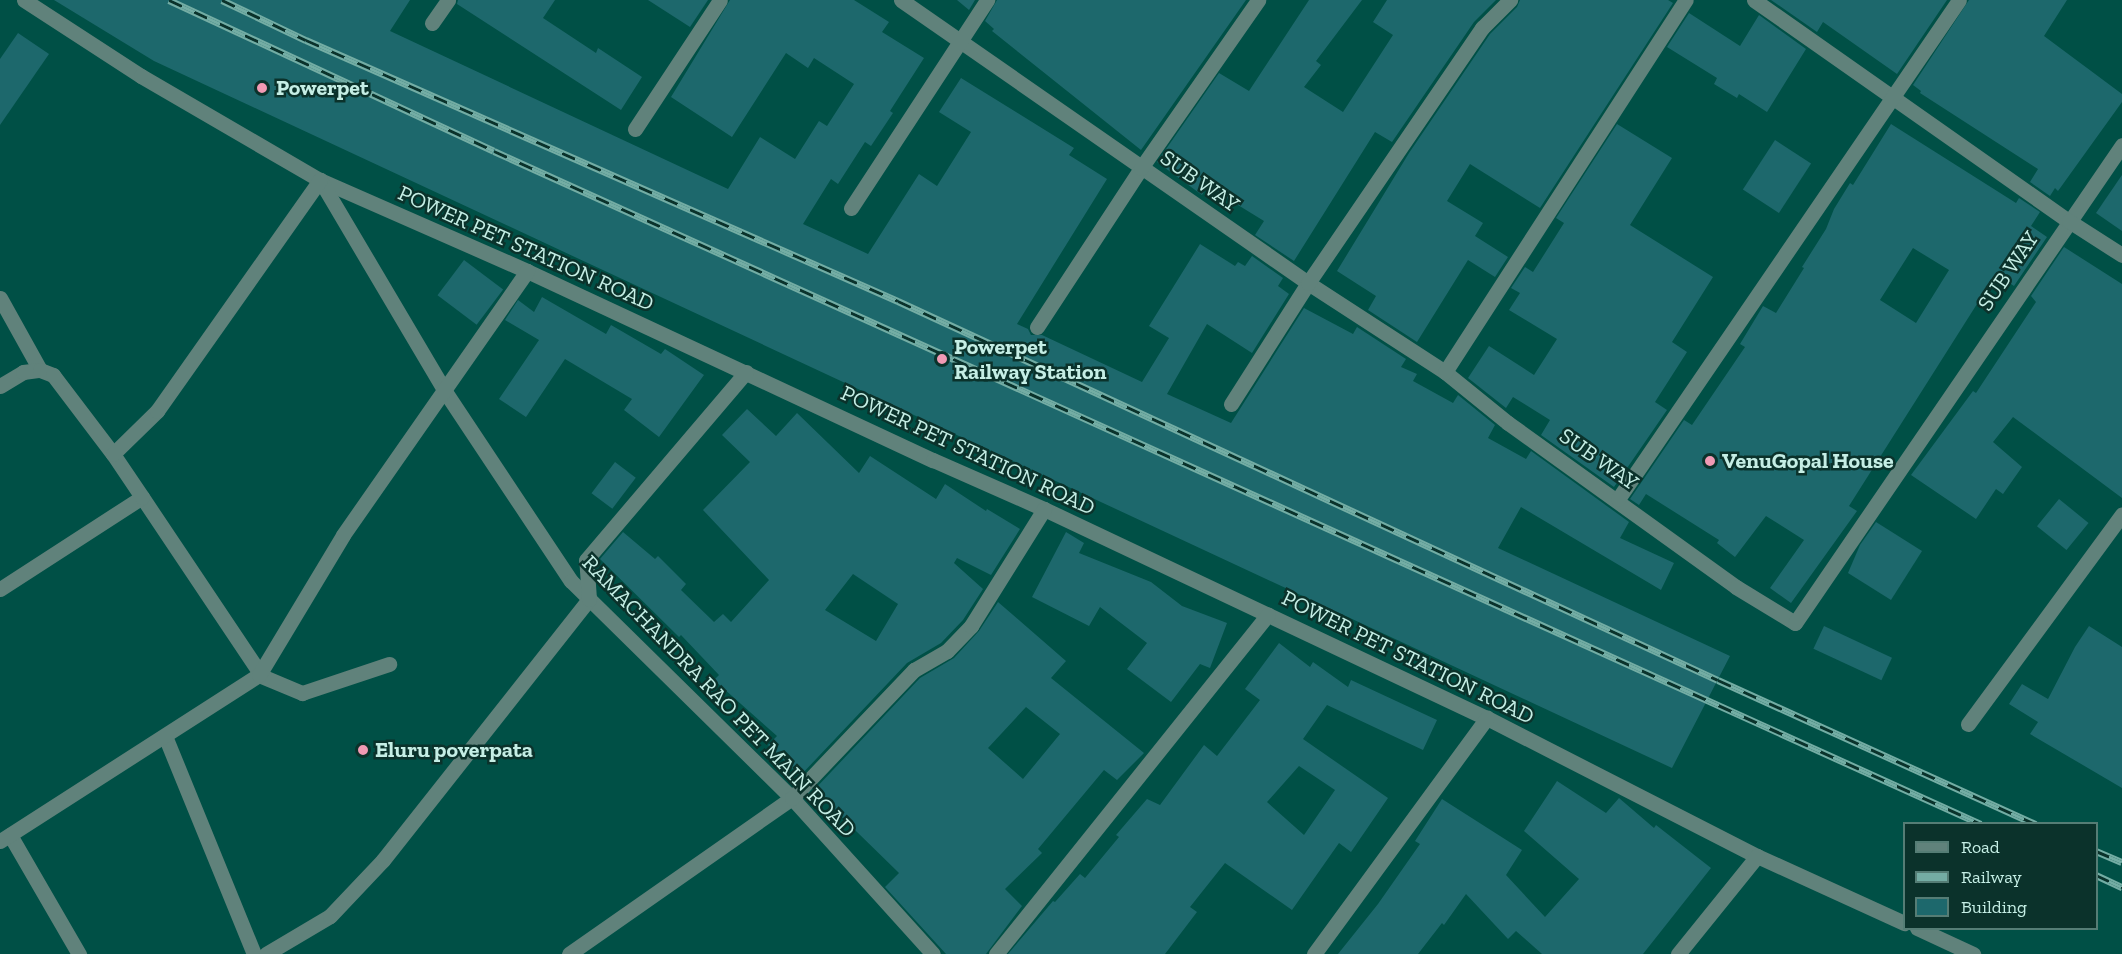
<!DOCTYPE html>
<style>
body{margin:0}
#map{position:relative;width:2122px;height:954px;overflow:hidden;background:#005046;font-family:"Zilla Slab",serif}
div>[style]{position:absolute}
.building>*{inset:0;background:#1d686c;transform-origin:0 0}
.minor>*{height:15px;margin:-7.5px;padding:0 7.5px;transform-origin:7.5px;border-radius:7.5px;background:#60827b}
.rail>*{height:7px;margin-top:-3.5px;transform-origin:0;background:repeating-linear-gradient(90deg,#0b322b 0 14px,#74ada4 0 28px);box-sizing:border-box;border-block:2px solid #74ada4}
.dots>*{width:16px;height:16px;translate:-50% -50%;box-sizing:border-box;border:3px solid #0b322b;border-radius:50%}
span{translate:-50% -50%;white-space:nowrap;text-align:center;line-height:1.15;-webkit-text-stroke:5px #0b322b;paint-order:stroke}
.poi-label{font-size:22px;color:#c5eee5;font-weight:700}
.left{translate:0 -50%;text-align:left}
.street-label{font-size:22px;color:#c5eee5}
.legend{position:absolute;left:1903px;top:822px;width:195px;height:108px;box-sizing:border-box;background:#0b322b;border:2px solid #557d75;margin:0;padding:8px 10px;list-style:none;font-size:18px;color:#c5eee5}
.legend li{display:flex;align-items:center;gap:12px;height:30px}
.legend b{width:30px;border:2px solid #557d75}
</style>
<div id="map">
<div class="building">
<i style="clip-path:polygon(54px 0,410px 0,390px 31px,728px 189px,760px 137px,795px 159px,819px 121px,827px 126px,854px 84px,814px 58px,808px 68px,786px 53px,732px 137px,671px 97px,730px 0,854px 0,889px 22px,882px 32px,924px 58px,890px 111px,893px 113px,871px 146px,865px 142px,838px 184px,831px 179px,803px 224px,868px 254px,919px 174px,937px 186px,971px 132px,939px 112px,961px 78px,1074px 148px,1069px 155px,1107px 179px,1017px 324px,1028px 329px,1031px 335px,1042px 335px,1142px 382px,1169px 338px,1149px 326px,1200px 244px,1235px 266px,1238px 262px,1245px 266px,1252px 256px,1283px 278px,1278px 286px,1289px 294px,1252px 353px,1207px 324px,1167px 394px,1231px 423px,1304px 308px,1353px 334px,1357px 327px,1406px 359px,1401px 367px,1417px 374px,1413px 381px,1453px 403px,1458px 395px,1495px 425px,1488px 438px,1526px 459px,1531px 451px,1629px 522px,1620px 538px,1674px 563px,1661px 590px,1521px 507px,1498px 548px,1730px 656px,1672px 768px,154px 61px)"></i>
<i style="clip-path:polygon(458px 0,555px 0,543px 18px,596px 53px,598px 48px,642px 77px,621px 110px,457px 4px)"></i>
<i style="clip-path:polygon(648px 0,708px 0,690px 27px)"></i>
<i style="clip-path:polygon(957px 0,975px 0,969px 10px)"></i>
<i style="clip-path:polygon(997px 0,1246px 0,1141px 150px,992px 31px,994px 29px,985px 21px)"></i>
<i style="clip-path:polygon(1309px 0,1362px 0,1316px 61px,1321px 65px,1304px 87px,1343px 112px,1393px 35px,1373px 22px,1387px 0,1496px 0,1474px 22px,1392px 142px,1375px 132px,1294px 261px,1255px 235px,1264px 221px,1207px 186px,1202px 195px,1157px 162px,1219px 73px,1249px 91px)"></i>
<i style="clip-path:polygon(1520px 0,1668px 0,1673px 3px,1540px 208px,1470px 164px,1447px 201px,1483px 223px,1475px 236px,1508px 257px,1495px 277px,1468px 260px,1417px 342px,1368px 310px,1376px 296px,1337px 271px,1409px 153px,1490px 34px,1517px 7px)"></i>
<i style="clip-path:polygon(1771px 0,1947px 0,1897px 74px,1823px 22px,1817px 32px)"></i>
<i style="clip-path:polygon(1969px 0,2067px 0,2044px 36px,2122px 94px,2122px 102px,2058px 191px,2055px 188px,2050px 196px,2030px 182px,2038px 169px,1920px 93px,1921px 91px,1913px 85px)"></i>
<i style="clip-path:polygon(1689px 13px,1740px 46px,1759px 15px,1806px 49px,1767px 112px,1739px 94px,1737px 98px,1714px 84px,1717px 78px,1667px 47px)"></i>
<i style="clip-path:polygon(18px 33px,49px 54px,0 125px,0 59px)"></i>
<i style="clip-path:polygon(1617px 124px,1672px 158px,1630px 225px,1713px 277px,1672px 342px,1687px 352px,1655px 402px,1667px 410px,1614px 487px,1541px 435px,1550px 420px,1513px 397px,1506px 408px,1468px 378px,1489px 346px,1534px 375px,1557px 339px,1509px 310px,1520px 293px,1511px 288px,1525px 267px,1533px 272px,1564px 223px,1556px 218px)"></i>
<i style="clip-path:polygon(evenodd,1891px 124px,2016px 203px,2019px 198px,2040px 212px,2031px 226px,2047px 237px,2014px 286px,1996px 274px,1849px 506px,1857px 511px,1791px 603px,1770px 588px,1804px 540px,1766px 516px,1735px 557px,1717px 543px,1719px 540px,1646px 494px,1639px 505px,1630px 499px,1684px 420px,1692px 425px,1745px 347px,1740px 344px,1763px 306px,1776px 313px,1804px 268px,1802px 267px,1826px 229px,1834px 209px,1850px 183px,1853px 185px,1891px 124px,1913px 248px,1949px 270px,1916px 323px,1880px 300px,1913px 248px)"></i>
<i style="left:1775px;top:140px;width:43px;height:59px;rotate:33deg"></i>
<i style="clip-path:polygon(2122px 175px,2122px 231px,2096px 213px)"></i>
<i style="clip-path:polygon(2064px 247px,2122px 284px,2122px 498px,2013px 417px,1993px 442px,2022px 467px,2003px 494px,1996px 489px,1976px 519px,1911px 475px,1973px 391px,1976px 393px,2036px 302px,2031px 296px)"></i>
<i style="left:464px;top:260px;width:49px;height:44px;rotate:37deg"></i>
<i style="clip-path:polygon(542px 297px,606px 334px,611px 325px,661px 354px,665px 349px,704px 375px,659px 437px,624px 410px,632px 399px,565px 359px,526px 417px,499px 399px,539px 340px,505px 320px,518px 300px,534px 312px)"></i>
<i style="clip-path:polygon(evenodd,747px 409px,776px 436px,797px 413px,859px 473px,870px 456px,936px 499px,945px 484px,986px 511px,987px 509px,1020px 529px,991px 575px,957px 558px,954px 563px,983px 589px,963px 620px,941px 643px,907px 663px,800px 776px,768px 745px,777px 736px,714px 680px,719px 675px,681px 635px,679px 637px,600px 559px,623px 532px,655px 559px,658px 556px,686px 584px,681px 590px,714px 622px,723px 614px,731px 622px,769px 580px,703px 510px,750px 462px,722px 435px,747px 409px,853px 574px,898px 604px,876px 641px,825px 610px,853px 574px)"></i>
<i style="left:615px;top:462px;width:26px;height:39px;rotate:37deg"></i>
<i style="left:2059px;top:499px;width:38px;height:35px;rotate:39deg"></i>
<i style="clip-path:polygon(1876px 522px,1922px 551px,1891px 600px,1848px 573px,1860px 545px)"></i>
<i style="clip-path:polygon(1066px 532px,1084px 543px,1079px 553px,1151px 582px,1182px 606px,1227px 623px,1210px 668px,1200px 664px,1171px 702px,1127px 669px,1147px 643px,1100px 607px,1089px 626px,1032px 597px)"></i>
<i style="clip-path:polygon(evenodd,998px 602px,1066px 661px,1051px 678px,1144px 753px,1117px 780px,1104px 770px,1038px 849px,1042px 853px,1005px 889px,1022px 906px,986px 954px,946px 954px,885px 887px,899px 873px,814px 790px,920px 678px,954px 658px,979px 631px,998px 602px,1026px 707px,1060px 734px,1023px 779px,988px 748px,1026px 707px)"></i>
<i style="left:1824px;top:626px;width:75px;height:25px;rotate:25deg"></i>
<i style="clip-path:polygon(2089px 626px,2122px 647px,2122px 788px,2030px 734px,2038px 722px,2009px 704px,2022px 684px,2048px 699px,2075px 647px)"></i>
<i style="clip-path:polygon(evenodd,1279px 643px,1310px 667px,1313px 662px,1348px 687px,1351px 680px,1437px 720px,1423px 750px,1327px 705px,1303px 739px,1388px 798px,1351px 852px,1339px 843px,1292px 910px,1225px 863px,1190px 907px,1197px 912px,1165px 954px,1008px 954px,1053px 901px,1055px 902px,1080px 874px,1085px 878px,1119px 837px,1116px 835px,1147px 799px,1160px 805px,1204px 745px,1217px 756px,1260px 700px,1245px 689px,1279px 643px,1299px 766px,1335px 790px,1304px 835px,1267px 802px,1299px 766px)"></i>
<i style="clip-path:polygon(1557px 781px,1606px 813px,1619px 798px,1654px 828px,1656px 825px,1711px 868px,1643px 954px,1542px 954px,1516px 931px,1508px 939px,1466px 894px,1444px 925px,1442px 923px,1418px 954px,1338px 954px,1378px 904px,1420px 844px,1415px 841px,1442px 799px,1522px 850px,1506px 875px,1545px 917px,1579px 879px,1524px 831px)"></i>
</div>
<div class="minor">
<i style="left:24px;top:0;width:140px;rotate:33deg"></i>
<i style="left:141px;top:76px;width:207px;rotate:30.2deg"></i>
<i style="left:320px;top:180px;width:226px;rotate:23.7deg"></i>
<i style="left:527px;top:271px;width:448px;rotate:25deg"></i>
<i style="left:933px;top:460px;width:121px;rotate:23.8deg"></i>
<i style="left:1044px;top:509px;width:490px;rotate:25.3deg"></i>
<i style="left:1487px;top:718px;width:303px;rotate:27.1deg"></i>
<i style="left:1757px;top:856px;width:162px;rotate:24.5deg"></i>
<i style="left:901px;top:0;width:496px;rotate:34.8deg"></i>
<i style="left:1308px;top:283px;width:163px;rotate:33deg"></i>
<i style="left:1445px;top:372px;width:81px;rotate:39deg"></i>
<i style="left:1508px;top:423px;width:281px;rotate:35.7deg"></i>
<i style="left:1736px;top:587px;width:69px;rotate:31.4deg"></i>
<i style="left:1795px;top:623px;width:579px;rotate:-55.62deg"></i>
<i style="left:1754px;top:0;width:385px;rotate:35.1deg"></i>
<i style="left:2069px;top:221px;width:63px;rotate:32.7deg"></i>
<i style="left:432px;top:23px;width:28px;rotate:-55deg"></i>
<i style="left:635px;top:129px;width:154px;rotate:-56.6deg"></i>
<i style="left:320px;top:180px;width:244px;rotate:59.4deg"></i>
<i style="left:444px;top:390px;width:229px;rotate:56.4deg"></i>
<i style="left:571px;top:581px;width:310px;rotate:44.5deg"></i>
<i style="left:792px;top:798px;width:210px;rotate:47.9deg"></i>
<i style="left:851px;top:208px;width:249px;rotate:-56.8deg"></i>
<i style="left:0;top:298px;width:82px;rotate:60.9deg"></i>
<i style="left:1037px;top:327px;width:190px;rotate:-56.8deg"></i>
<i style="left:1141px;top:168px;width:205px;rotate:-55.1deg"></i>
<i style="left:1445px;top:372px;width:443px;rotate:-57.1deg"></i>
<i style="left:0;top:386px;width:27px;rotate:-31deg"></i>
<i style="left:23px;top:372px;width:17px;rotate:-7deg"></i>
<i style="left:40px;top:370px;width:14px;rotate:21deg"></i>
<i style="left:53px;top:375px;width:99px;rotate:52.8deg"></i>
<i style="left:1231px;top:404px;width:143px;rotate:-57.5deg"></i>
<i style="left:1308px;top:283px;width:309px;rotate:-55.7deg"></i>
<i style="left:1482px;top:28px;width:40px;rotate:-45deg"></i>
<i style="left:142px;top:497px;width:212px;rotate:56.2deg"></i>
<i style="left:1618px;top:499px;width:604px;rotate:-55.65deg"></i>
<i style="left:0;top:589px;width:169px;rotate:-32.9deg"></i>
<i style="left:142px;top:497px;width:52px;rotate:-124deg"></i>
<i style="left:113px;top:454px;width:62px;rotate:-44.3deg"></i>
<i style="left:157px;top:411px;width:283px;rotate:-54.8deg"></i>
<i style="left:259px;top:675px;width:47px;rotate:22.7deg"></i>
<i style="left:302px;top:693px;width:92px;rotate:-18.4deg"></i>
<i style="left:1968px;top:724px;width:260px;rotate:-53.7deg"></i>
<i style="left:165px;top:736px;width:235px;rotate:67.8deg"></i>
<i style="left:10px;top:835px;width:138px;rotate:59.9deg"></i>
<i style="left:0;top:841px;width:308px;rotate:-32.7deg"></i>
<i style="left:259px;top:675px;width:163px;rotate:-59deg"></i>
<i style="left:343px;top:535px;width:322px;rotate:-55.1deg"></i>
<i style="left:1917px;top:928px;width:62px;rotate:24.9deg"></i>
<i style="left:266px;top:954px;width:74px;rotate:-30.7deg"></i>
<i style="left:330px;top:916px;width:77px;rotate:-46.6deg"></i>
<i style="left:383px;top:860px;width:333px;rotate:-51.7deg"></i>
<i style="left:589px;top:599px;width:39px;rotate:-94deg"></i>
<i style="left:586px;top:560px;width:247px;rotate:-49.6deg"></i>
<i style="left:569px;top:954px;width:272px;rotate:-35deg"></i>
<i style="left:792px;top:798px;width:177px;rotate:-46.4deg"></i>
<i style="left:914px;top:670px;width:38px;rotate:-30deg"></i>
<i style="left:947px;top:651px;width:35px;rotate:-46deg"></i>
<i style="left:971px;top:626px;width:138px;rotate:-58deg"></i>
<i style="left:996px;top:954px;width:435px;rotate:-51.3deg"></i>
<i style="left:1314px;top:954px;width:293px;rotate:-53.8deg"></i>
<i style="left:1678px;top:954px;width:126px;rotate:-51.1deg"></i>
</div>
<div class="rail">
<i style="left:169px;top:0;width:358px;rotate:24.9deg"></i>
<i style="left:494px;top:151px;width:1632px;rotate:24.35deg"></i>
<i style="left:222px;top:0;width:93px;rotate:25.5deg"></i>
<i style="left:306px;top:40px;width:647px;rotate:23.79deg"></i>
<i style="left:898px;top:301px;width:903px;rotate:24.81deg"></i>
<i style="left:1718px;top:680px;width:349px;rotate:24.4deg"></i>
<i style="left:2096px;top:851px;width:28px;rotate:23deg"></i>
<i style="left:2096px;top:875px;width:29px;rotate:25deg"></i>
</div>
<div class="dots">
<i style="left:262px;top:88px;background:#f19ab4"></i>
<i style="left:942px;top:359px;background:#f19ab4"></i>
<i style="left:1710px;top:461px;background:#f19ab4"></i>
<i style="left:363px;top:750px;background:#f19ab4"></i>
</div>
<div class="poi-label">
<span class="left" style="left:276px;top:88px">Powerpet</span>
<span class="left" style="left:954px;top:359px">Powerpet<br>Railway Station</span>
<span class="left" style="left:1722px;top:461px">VenuGopal House</span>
<span class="left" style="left:375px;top:750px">Eluru poverpata</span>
</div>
<div class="street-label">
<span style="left:1200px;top:181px;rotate:35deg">SUB WAY</span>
<span style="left:526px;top:248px;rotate:24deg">POWER PET STATION ROAD</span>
<span style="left:2008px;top:271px;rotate:-56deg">SUB WAY</span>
<span style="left:968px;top:450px;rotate:25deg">POWER PET STATION ROAD</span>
<span style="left:1599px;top:459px;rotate:35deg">SUB WAY</span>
<span style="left:1408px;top:657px;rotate:26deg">POWER PET STATION ROAD</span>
<span style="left:719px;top:696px;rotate:46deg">RAMACHANDRA RAO PET MAIN ROAD</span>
</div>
<ul class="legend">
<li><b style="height:8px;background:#60827b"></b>Road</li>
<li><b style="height:8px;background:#74ada4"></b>Railway</li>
<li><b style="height:16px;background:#1d686c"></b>Building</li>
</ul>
</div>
